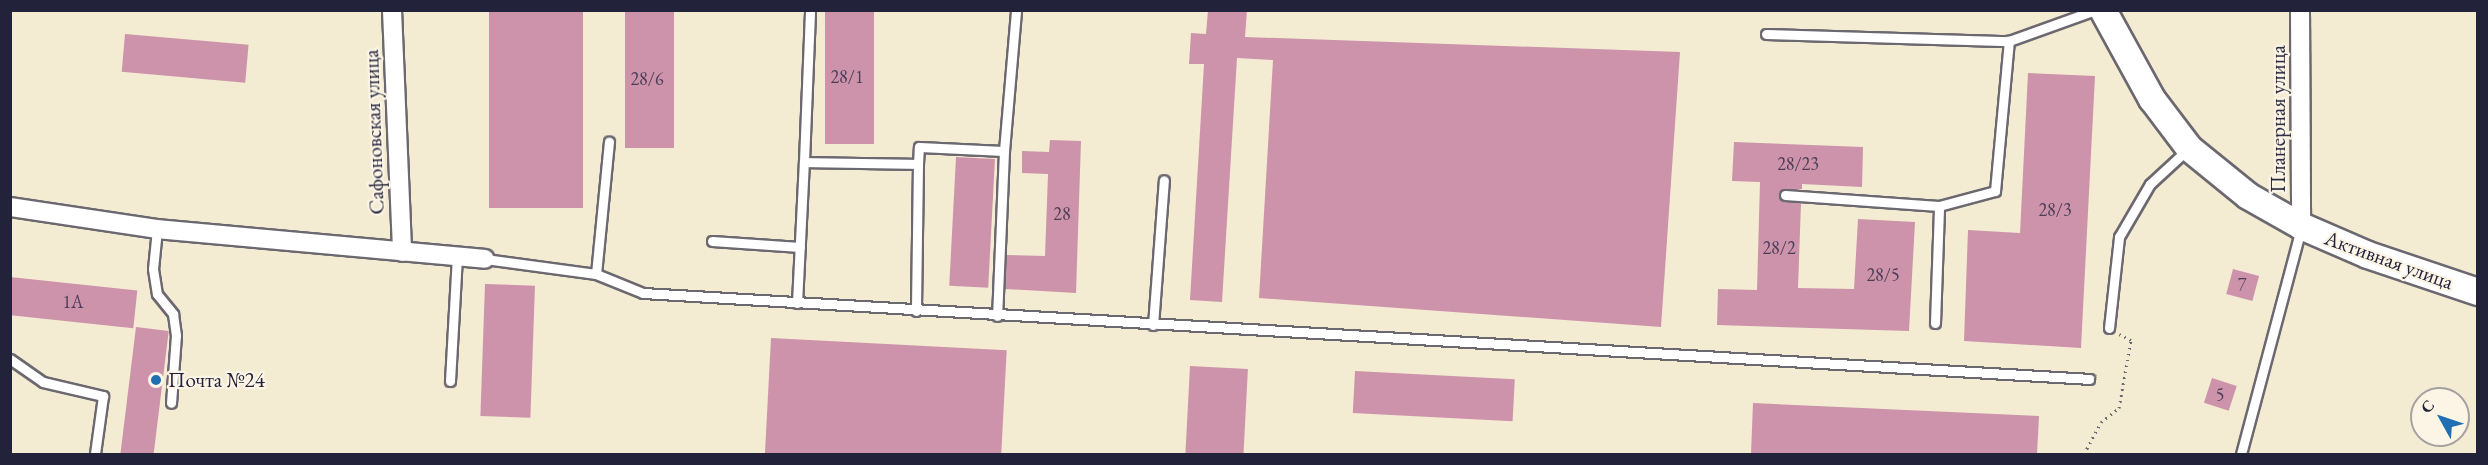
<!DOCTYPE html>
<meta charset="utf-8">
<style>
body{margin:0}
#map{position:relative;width:2488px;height:465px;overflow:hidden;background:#f4ebd3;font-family:"EB Garamond",serif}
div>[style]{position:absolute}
.building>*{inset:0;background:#cd93ab;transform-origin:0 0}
.path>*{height:3px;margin-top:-1.5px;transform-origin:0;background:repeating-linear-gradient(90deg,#6c6870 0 1.5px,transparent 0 6px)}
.roads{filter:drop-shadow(2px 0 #6c6870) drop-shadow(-2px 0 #6c6870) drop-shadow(0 2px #6c6870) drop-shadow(0 -2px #6c6870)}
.lane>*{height:9px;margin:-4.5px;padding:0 4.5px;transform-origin:4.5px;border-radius:4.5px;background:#fff}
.street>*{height:18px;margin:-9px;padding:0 9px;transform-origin:9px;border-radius:9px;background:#fff}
.secondary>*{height:26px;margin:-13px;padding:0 13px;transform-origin:13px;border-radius:13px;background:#fff}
.dots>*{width:16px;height:16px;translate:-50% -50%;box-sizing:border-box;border:3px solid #fcf5e5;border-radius:50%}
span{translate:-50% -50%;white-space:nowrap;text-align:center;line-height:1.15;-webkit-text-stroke:4.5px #fcf5e5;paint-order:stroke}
.number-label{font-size:18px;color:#4d3e57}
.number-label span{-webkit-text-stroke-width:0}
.street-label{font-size:21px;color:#22223b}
.poi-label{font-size:21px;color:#22223b}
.left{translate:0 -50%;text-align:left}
.frame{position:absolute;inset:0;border:12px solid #22223b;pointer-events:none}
.north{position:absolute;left:2410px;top:387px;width:60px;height:60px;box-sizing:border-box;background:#fcf5e5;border:2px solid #a5a1a1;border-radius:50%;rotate:310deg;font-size:16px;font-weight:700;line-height:24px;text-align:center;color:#22223b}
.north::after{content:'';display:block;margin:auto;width:21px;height:27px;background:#1f6fb2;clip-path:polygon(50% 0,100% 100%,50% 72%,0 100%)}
</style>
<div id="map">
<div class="building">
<i style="left:489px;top:10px;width:94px;height:198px"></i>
<i style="left:625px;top:10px;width:49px;height:138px"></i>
<i style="left:825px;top:10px;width:49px;height:134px"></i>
<i style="clip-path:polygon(1208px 10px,1247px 10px,1245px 37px,1680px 52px,1661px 327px,1259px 298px,1273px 60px,1237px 58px,1222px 302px,1190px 300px,1204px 64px,1189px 64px,1191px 33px,1206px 34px)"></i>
<i style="left:125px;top:34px;width:124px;height:38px;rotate:5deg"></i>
<i style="clip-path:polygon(2028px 73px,2095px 76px,2081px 348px,1964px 341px,1968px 230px,2020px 233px)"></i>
<i style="clip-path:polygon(1050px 140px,1081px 141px,1076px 293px,1005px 289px,1006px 255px,1045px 256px,1048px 174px,1022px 173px,1022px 151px,1049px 152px)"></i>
<i style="clip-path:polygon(1734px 142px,1863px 147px,1862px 187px,1802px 184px,1802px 189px,1779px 192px,1782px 201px,1801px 203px,1798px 288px,1854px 289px,1858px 219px,1915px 222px,1909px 331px,1717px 325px,1718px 289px,1757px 290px,1760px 182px,1732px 181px)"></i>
<i style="left:956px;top:157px;width:39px;height:129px;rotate:3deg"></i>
<i style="left:2233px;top:269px;width:27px;height:26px;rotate:15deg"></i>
<i style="left:10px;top:277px;width:128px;height:38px;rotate:6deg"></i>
<i style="left:485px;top:284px;width:50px;height:132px;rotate:2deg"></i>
<i style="left:136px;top:327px;width:33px;height:128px;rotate:7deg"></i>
<i style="left:771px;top:338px;width:236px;height:116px;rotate:3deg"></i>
<i style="left:1190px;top:366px;width:58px;height:88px;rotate:3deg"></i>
<i style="left:1355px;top:371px;width:160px;height:42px;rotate:3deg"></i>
<i style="left:2212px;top:378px;width:26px;height:26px;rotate:18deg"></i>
<i style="clip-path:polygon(1753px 403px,2039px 416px,2037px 454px,1751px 454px)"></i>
</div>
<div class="path">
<i style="left:2084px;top:454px;width:36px;rotate:-62deg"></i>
<i style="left:2101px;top:422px;width:23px;rotate:-38deg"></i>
<i style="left:2119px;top:408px;width:69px;rotate:-80deg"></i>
<i style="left:2131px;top:340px;width:13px;rotate:-153deg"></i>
</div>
<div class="roads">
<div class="lane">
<i style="left:810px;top:12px;width:150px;rotate:92.3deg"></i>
<i style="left:804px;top:162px;width:114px;rotate:1deg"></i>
<i style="left:918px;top:164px;width:147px;rotate:90.8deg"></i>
<i style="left:1766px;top:34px;width:243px;rotate:1.7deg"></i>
<i style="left:2009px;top:41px;width:91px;rotate:-19.8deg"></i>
<i style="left:1004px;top:151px;width:142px;rotate:-85.1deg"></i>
<i style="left:918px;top:164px;width:17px;rotate:-87deg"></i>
<i style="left:919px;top:147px;width:85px;rotate:2.7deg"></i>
<i style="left:1004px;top:151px;width:165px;rotate:92.4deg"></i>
<i style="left:1785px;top:195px;width:154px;rotate:4.1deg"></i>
<i style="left:1939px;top:206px;width:58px;rotate:-15deg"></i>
<i style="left:1995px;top:191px;width:151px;rotate:-84.7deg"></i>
<i style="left:157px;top:229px;width:40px;rotate:95.7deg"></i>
<i style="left:153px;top:269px;width:25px;rotate:81deg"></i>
<i style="left:157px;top:294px;width:26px;rotate:51deg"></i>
<i style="left:173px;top:314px;width:21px;rotate:82deg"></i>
<i style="left:176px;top:335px;width:68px;rotate:94.2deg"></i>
<i style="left:712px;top:241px;width:88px;rotate:3.9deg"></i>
<i style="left:485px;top:259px;width:112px;rotate:7.7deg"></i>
<i style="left:596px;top:274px;width:51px;rotate:22deg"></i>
<i style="left:643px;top:293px;width:1449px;rotate:3.4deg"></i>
<i style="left:596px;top:274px;width:133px;rotate:-84.4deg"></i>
<i style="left:797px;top:303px;width:141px;rotate:-87.2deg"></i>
<i style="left:1935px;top:323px;width:117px;rotate:-88deg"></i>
<i style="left:1153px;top:325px;width:145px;rotate:-85.7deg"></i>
<i style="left:2109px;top:328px;width:92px;rotate:-83.7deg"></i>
<i style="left:2119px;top:237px;width:61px;rotate:-59.7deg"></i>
<i style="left:2150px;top:184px;width:52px;rotate:-42.6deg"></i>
<i style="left:10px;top:359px;width:40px;rotate:34.9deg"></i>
<i style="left:43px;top:382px;width:62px;rotate:13.1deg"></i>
<i style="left:103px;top:396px;width:59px;rotate:97.9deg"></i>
<i style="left:450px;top:381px;width:125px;rotate:-86.8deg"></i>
<i style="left:2241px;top:454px;width:234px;rotate:-75.1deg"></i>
</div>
<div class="street">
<i style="left:392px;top:10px;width:242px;rotate:87.6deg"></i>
<i style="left:2300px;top:10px;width:216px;rotate:89.7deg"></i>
<i style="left:10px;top:207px;width:149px;rotate:8.5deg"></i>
<i style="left:157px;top:229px;width:329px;rotate:5.2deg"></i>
</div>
<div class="secondary">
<i style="left:2103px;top:10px;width:102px;rotate:61.2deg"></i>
<i style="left:2152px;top:99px;width:61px;rotate:52.9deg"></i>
<i style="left:2189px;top:148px;width:76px;rotate:39.1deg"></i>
<i style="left:2248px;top:196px;width:61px;rotate:29.5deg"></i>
<i style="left:2301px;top:226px;width:73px;rotate:23.4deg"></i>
<i style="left:2368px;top:255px;width:116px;rotate:18.6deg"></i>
</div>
</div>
<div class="dots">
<i style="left:156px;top:380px;background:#1f6fb2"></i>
</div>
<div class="number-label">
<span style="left:847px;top:77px">28/1</span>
<span style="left:647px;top:79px">28/6</span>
<span style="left:1798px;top:164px">28/23</span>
<span style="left:2055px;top:210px">28/3</span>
<span style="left:1062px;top:214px">28</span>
<span style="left:1779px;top:248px">28/2</span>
<span style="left:1883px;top:275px">28/5</span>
<span style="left:2242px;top:285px">7</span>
<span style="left:73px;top:302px">1А</span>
<span style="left:2220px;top:395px">5</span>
</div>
<div class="street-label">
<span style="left:2278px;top:119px;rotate:-90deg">Планерная улица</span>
<span style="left:374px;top:132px;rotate:-92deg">Сафоновская улица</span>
<span style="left:2389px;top:260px;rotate:20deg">Активная улица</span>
</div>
<div class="poi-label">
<span class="left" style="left:168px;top:380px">Почта №24</span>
</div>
<div class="frame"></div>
<div class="north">С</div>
</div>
